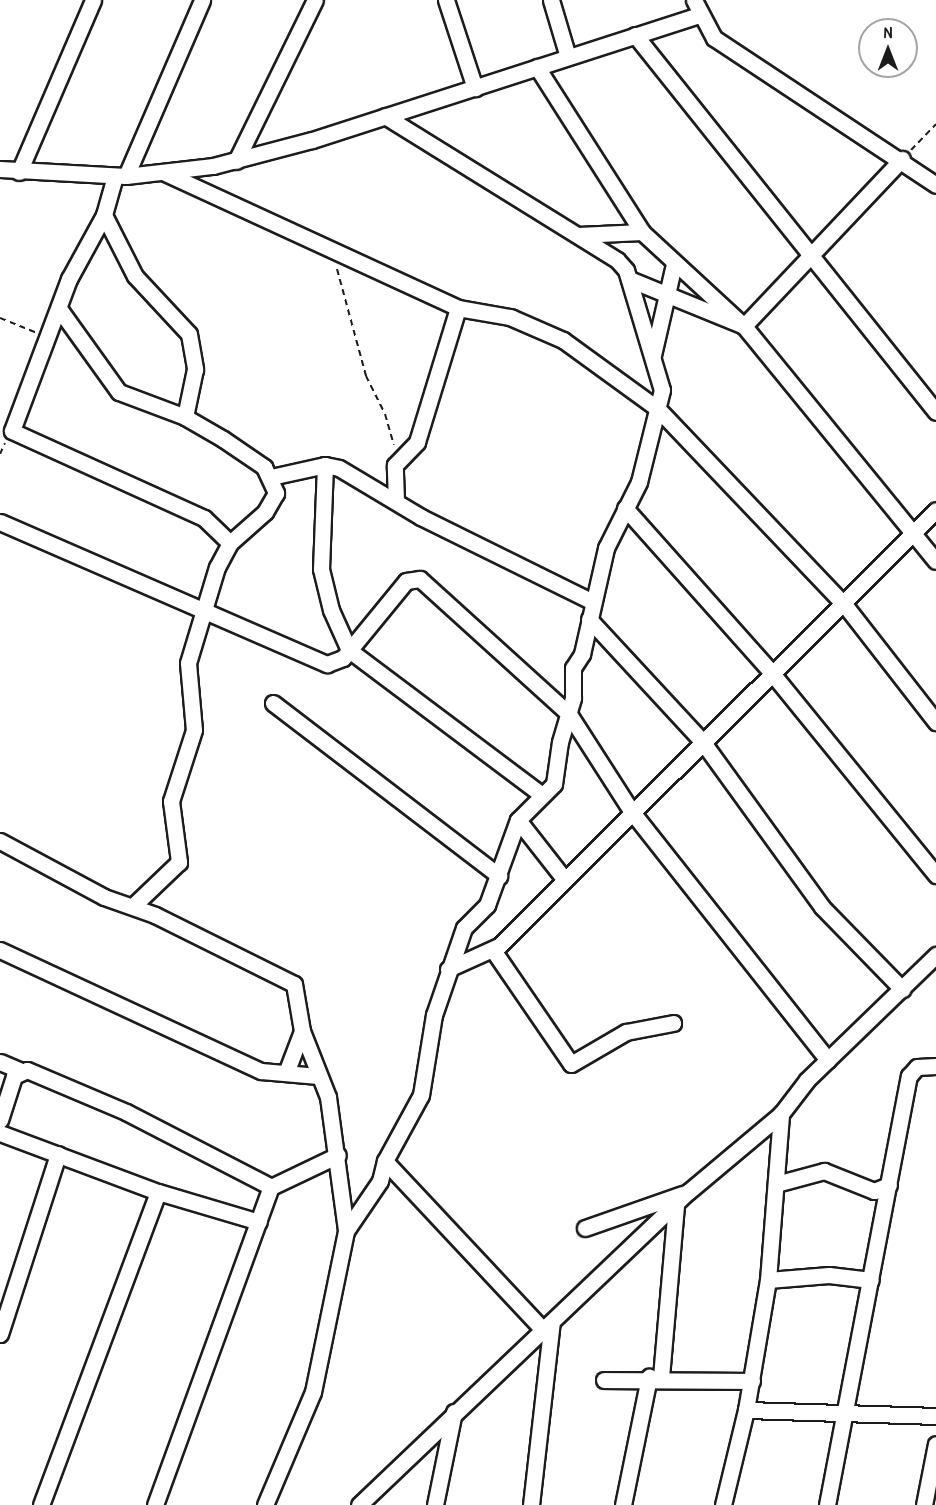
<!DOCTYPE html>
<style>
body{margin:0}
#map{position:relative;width:936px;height:1505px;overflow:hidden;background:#fff;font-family:"Patrick Hand",sans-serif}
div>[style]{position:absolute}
.path>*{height:2px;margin-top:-1px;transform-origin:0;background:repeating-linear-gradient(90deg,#1c1c1c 0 6px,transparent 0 10.5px)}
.roads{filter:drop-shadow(2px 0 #1c1c1c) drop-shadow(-2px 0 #1c1c1c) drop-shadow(0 2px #1c1c1c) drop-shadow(0 -2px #1c1c1c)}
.minor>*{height:15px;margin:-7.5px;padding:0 7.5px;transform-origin:7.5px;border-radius:7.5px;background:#fff}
span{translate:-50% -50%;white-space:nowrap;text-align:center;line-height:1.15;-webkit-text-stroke:4.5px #fff;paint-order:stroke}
.north{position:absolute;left:858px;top:18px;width:60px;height:60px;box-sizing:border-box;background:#fff;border:2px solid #a4a4a4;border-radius:50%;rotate:0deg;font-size:16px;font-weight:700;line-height:24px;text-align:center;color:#1c1c1c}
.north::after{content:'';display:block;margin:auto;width:21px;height:27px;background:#1c1c1c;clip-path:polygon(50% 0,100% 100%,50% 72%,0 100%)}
</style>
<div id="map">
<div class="path">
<i style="left:911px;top:150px;width:36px;rotate:-46deg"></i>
<i style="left:337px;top:269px;width:111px;rotate:74.8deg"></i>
<i style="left:366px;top:376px;width:42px;rotate:63.4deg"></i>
<i style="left:385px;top:414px;width:32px;rotate:74deg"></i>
<i style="left:0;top:318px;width:38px;rotate:22deg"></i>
<i style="left:0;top:454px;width:12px;rotate:-66deg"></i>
</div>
<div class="roads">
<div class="minor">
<i style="left:446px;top:0;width:93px;rotate:71.8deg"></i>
<i style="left:551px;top:0;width:59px;rotate:73.4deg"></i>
<i style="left:694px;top:0;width:43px;rotate:62.2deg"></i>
<i style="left:714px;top:38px;width:266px;rotate:33.5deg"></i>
<i style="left:635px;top:35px;width:482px;rotate:51.4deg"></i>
<i style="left:537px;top:67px;width:196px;rotate:57.5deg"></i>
<i style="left:642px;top:232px;width:139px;rotate:42.7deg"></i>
<i style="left:744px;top:326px;width:303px;rotate:50.8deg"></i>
<i style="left:236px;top:161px;width:179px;rotate:-63.9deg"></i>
<i style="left:0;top:169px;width:126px;rotate:3.2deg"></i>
<i style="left:126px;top:176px;width:88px;rotate:-6.6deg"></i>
<i style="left:213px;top:166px;width:102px;rotate:-14.7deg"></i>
<i style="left:312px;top:140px;width:407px;rotate:-17.9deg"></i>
<i style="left:19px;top:172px;width:187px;rotate:-66.7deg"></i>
<i style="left:165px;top:173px;width:323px;rotate:24.7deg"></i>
<i style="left:458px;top:308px;width:53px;rotate:9.8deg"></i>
<i style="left:510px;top:317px;width:58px;rotate:23.5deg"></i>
<i style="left:563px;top:340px;width:117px;rotate:36deg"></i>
<i style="left:658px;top:409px;width:269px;rotate:46.4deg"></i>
<i style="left:844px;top:604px;width:150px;rotate:52.1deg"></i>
<i style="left:115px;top:176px;width:41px;rotate:105.8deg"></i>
<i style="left:104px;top:215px;width:73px;rotate:118.7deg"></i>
<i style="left:69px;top:279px;width:162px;rotate:110.6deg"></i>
<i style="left:12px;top:431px;width:211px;rotate:24.4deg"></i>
<i style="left:204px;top:518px;width:36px;rotate:44deg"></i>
<i style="left:126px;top:176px;width:192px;rotate:-66.6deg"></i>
<i style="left:104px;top:215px;width:68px;rotate:63.1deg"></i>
<i style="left:135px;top:276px;width:79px;rotate:47deg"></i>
<i style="left:189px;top:334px;width:36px;rotate:80deg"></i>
<i style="left:195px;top:369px;width:49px;rotate:101.8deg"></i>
<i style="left:578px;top:235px;width:64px;rotate:-2.7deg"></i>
<i style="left:629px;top:279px;width:124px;rotate:22.2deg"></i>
<i style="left:744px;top:326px;width:230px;rotate:-46.6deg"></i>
<i style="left:60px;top:310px;width:101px;rotate:54.3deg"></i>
<i style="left:119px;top:392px;width:71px;rotate:20.7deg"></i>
<i style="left:185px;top:417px;width:44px;rotate:30.1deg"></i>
<i style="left:223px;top:439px;width:50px;rotate:34.3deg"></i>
<i style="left:264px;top:467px;width:29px;rotate:65deg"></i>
<i style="left:276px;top:493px;width:22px;rotate:120deg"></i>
<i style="left:265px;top:512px;width:47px;rotate:138.5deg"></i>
<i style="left:230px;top:543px;width:27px;rotate:118deg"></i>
<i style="left:217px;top:567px;width:100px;rotate:106.8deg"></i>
<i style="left:188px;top:663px;width:67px;rotate:84.9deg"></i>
<i style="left:194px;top:730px;width:75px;rotate:107.9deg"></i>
<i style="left:171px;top:801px;width:62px;rotate:82.5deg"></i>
<i style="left:179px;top:862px;width:64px;rotate:136.3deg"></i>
<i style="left:653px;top:355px;width:93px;rotate:-77deg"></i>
<i style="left:325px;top:465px;width:104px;rotate:92.2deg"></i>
<i style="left:321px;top:569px;width:42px;rotate:76.3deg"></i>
<i style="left:331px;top:610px;width:44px;rotate:65.8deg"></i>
<i style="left:349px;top:650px;width:241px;rotate:36.9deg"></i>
<i style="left:271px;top:477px;width:55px;rotate:-12.5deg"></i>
<i style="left:325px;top:465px;width:14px;rotate:12deg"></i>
<i style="left:339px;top:468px;width:96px;rotate:30.9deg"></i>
<i style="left:421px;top:517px;width:192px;rotate:26.3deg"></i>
<i style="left:396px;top:501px;width:36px;rotate:-92deg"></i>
<i style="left:395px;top:465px;width:32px;rotate:-46deg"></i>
<i style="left:417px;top:442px;width:140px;rotate:-73deg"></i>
<i style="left:625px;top:508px;width:220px;rotate:48.3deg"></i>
<i style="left:771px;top:672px;width:262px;rotate:50.9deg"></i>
<i style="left:0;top:522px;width:357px;rotate:23.5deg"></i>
<i style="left:327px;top:664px;width:17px;rotate:-21deg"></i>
<i style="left:343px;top:658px;width:99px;rotate:-50.7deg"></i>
<i style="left:406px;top:581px;width:14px;rotate:-8deg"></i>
<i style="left:420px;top:579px;width:201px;rotate:42.2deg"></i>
<i style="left:569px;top:714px;width:117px;rotate:57.3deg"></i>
<i style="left:632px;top:812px;width:316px;rotate:51.7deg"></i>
<i style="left:589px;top:619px;width:166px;rotate:47.2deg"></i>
<i style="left:702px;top:741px;width:205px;rotate:54.1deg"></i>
<i style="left:822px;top:907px;width:115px;rotate:45.7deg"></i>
<i style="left:273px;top:703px;width:285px;rotate:37.4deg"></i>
<i style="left:518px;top:820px;width:76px;rotate:51.9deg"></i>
<i style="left:0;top:841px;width:118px;rotate:28.3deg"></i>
<i style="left:104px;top:897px;width:54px;rotate:19.4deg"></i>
<i style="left:155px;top:915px;width:155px;rotate:26.4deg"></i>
<i style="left:294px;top:984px;width:48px;rotate:80.3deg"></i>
<i style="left:302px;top:1031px;width:71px;rotate:68.5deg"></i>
<i style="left:328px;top:1097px;width:135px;rotate:82.3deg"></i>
<i style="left:0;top:950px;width:288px;rotate:24.9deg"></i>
<i style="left:261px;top:1071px;width:57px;rotate:5deg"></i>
<i style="left:493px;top:950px;width:138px;rotate:55.6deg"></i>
<i style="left:571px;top:1064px;width:64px;rotate:-30.2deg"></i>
<i style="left:626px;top:1032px;width:48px;rotate:-10.8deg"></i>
<i style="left:448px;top:969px;width:56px;rotate:-24.3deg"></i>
<i style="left:499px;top:946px;width:617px;rotate:-44.93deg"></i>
<i style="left:0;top:1062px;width:21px;rotate:23deg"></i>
<i style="left:286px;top:1073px;width:45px;rotate:-69.1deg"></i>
<i style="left:0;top:1120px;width:46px;rotate:-72.3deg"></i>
<i style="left:14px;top:1076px;width:14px;rotate:-25deg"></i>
<i style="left:27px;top:1070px;width:108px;rotate:23deg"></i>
<i style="left:126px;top:1112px;width:163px;rotate:27.3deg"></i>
<i style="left:0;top:1133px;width:169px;rotate:20.5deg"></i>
<i style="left:158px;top:1192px;width:105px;rotate:16.5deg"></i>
<i style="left:385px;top:1161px;width:231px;rotate:46.9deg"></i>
<i style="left:776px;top:1184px;width:50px;rotate:-15.2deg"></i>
<i style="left:824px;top:1171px;width:54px;rotate:21.8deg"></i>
<i style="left:874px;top:1191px;width:16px;rotate:-22deg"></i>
<i style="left:585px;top:1228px;width:103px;rotate:-19.3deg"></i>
<i style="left:768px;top:1280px;width:61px;rotate:-4.7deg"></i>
<i style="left:829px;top:1275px;width:42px;rotate:6.8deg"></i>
<i style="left:0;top:1334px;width:189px;rotate:-72.1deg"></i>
<i style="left:661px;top:1377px;width:174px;rotate:-85deg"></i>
<i style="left:604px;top:1380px;width:148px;rotate:0.4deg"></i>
<i style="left:746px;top:1410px;width:190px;rotate:1.8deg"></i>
<i style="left:41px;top:1505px;width:334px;rotate:-69.5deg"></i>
<i style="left:155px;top:1505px;width:338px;rotate:-70deg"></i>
<i style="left:271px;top:1187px;width:74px;rotate:-25.5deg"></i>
<i style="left:265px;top:1505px;width:123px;rotate:-67deg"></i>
<i style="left:313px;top:1392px;width:164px;rotate:-78.4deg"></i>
<i style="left:346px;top:1231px;width:60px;rotate:-55.8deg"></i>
<i style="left:380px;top:1181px;width:21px;rotate:-76deg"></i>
<i style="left:385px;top:1161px;width:75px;rotate:-61.4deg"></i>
<i style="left:421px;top:1095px;width:81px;rotate:-80.8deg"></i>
<i style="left:434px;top:1015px;width:92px;rotate:-71deg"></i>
<i style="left:464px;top:928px;width:33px;rotate:-45deg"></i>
<i style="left:487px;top:905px;width:90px;rotate:-70deg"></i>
<i style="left:518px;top:820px;width:51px;rotate:-45deg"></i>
<i style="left:554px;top:784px;width:42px;rotate:-81.9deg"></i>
<i style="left:560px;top:742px;width:46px;rotate:-73.5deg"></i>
<i style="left:573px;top:698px;width:30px;rotate:-90deg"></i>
<i style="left:573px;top:668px;width:17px;rotate:-57deg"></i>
<i style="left:582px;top:654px;width:109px;rotate:-77.2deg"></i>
<i style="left:606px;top:548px;width:74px;rotate:-63.4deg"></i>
<i style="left:639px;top:482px;width:95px;rotate:-76deg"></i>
<i style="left:662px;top:390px;width:125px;rotate:-106.7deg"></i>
<i style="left:626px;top:270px;width:13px;rotate:-132deg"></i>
<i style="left:617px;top:260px;width:273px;rotate:-148.2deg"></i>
<i style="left:359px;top:1505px;width:454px;rotate:-43.6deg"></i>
<i style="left:688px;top:1192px;width:121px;rotate:-40deg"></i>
<i style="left:781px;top:1114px;width:43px;rotate:-52.6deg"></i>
<i style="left:807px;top:1080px;width:180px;rotate:-44.1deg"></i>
<i style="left:435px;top:1505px;width:95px;rotate:-78.5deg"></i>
<i style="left:531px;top:1505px;width:184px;rotate:-83.5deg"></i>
<i style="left:623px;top:1505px;width:131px;rotate:-78.5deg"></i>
<i style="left:723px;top:1505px;width:98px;rotate:-76.4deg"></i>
<i style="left:746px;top:1410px;width:132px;rotate:-80.4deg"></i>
<i style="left:768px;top:1280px;width:167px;rotate:-85.5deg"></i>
<i style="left:827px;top:1505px;width:437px;rotate:-79.2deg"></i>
<i style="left:909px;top:1076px;width:12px;rotate:-48deg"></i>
<i style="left:917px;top:1067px;width:19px;rotate:-3deg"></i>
<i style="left:924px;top:1505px;width:62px;rotate:-78.9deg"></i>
</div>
</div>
<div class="north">N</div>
</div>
